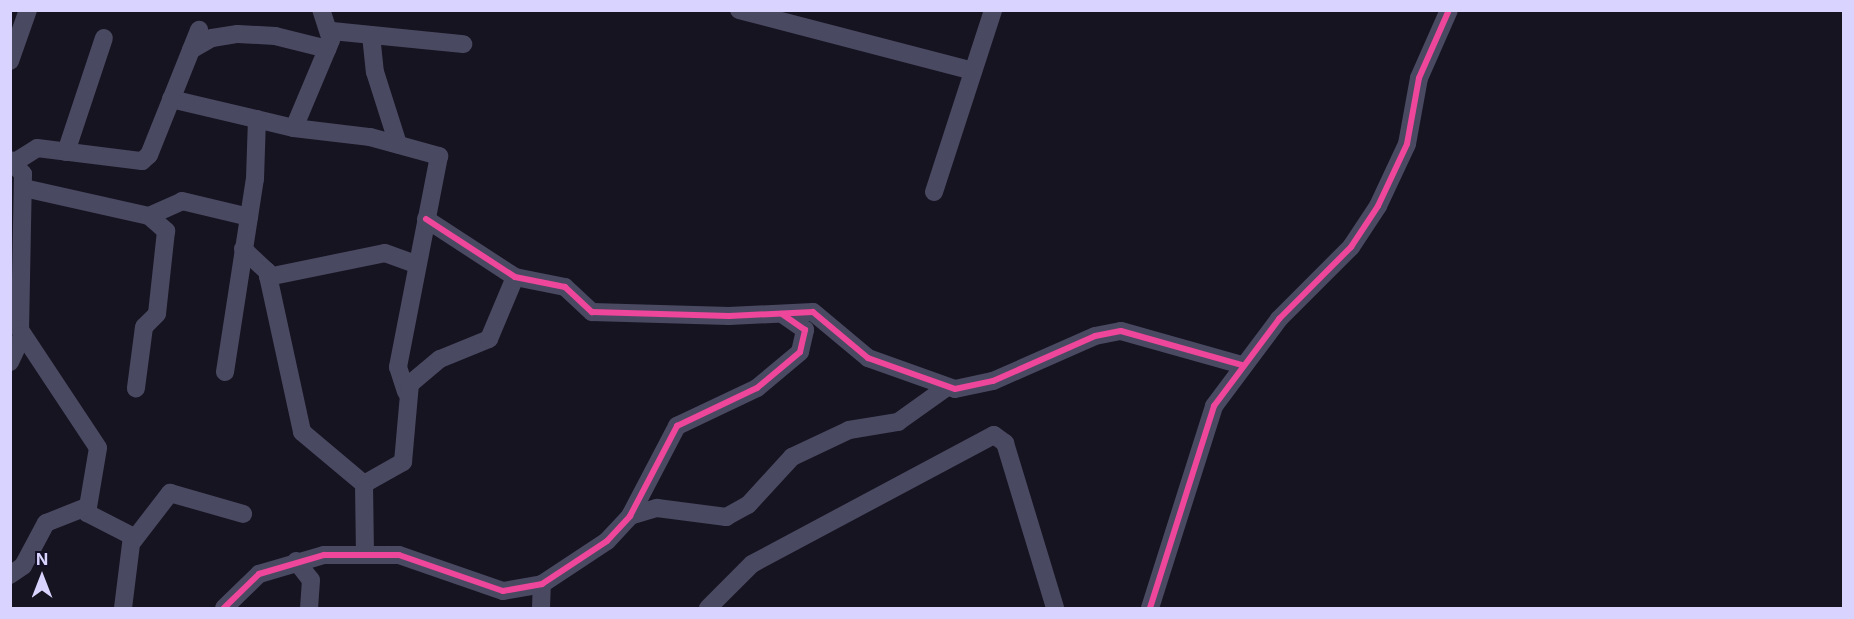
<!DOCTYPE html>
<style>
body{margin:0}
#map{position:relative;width:1854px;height:619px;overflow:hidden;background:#161421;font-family:Inter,sans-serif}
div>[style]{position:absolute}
.minor>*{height:18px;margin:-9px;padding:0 9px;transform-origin:9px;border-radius:9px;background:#4a4962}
.cycleway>*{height:6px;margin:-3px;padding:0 3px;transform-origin:3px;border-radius:3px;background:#ed469a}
span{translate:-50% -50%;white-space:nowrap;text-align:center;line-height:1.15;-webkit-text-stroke:6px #130f26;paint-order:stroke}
.frame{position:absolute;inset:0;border:12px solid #d9d4ff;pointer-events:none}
.north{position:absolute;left:12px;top:547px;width:60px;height:60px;-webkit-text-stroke:4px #130f26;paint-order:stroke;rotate:0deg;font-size:16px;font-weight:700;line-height:24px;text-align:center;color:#d9d4ff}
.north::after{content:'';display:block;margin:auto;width:21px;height:27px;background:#d9d4ff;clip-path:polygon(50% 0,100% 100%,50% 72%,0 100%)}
</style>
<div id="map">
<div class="minor">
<i style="left:739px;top:10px;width:242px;rotate:14.6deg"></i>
<i style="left:332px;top:31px;width:132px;rotate:5.7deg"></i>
<i style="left:371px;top:35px;width:37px;rotate:84deg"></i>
<i style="left:375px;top:72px;width:76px;rotate:72.3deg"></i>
<i style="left:191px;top:50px;width:24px;rotate:-30deg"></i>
<i style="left:212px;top:38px;width:26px;rotate:-9deg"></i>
<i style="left:238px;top:34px;width:37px;rotate:3deg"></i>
<i style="left:275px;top:36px;width:54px;rotate:14deg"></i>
<i style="left:10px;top:61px;width:54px;rotate:-70.6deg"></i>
<i style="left:171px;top:99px;width:126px;rotate:13.3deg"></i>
<i style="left:294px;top:128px;width:77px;rotate:6.8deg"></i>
<i style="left:370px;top:137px;width:72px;rotate:15.4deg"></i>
<i style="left:439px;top:156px;width:215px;rotate:101deg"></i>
<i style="left:398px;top:367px;width:26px;rotate:72deg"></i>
<i style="left:294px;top:128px;width:95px;rotate:-67.2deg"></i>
<i style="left:331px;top:40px;width:32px;rotate:-108deg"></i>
<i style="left:66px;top:152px;width:120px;rotate:-71.6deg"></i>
<i style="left:10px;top:160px;width:19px;rotate:47deg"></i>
<i style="left:23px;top:174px;width:156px;rotate:91.1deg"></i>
<i style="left:20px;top:330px;width:141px;rotate:56.5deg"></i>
<i style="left:98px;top:448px;width:66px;rotate:99.6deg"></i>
<i style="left:87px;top:513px;width:51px;rotate:27.1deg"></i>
<i style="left:132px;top:536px;width:73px;rotate:97.1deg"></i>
<i style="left:15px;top:162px;width:26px;rotate:-32deg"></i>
<i style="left:37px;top:148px;width:106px;rotate:7.1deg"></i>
<i style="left:142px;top:161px;width:9px;rotate:-41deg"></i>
<i style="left:149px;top:155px;width:135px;rotate:-68.2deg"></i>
<i style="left:24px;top:188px;width:128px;rotate:12.6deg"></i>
<i style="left:149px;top:216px;width:23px;rotate:41deg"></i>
<i style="left:166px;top:231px;width:83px;rotate:96.2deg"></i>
<i style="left:157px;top:314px;width:18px;rotate:135deg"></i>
<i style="left:144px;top:327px;width:62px;rotate:97.5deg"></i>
<i style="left:934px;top:192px;width:191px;rotate:-72deg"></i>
<i style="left:149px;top:216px;width:36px;rotate:-24deg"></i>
<i style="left:182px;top:201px;width:69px;rotate:13.4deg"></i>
<i style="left:426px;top:219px;width:106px;rotate:33.1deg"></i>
<i style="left:515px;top:277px;width:51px;rotate:11.3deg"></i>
<i style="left:565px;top:287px;width:37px;rotate:43deg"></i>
<i style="left:592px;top:312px;width:137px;rotate:1.7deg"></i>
<i style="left:729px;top:316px;width:84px;rotate:-2.7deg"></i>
<i style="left:813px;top:312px;width:72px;rotate:39.9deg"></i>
<i style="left:868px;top:358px;width:92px;rotate:19.6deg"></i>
<i style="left:955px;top:389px;width:39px;rotate:-12deg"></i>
<i style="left:993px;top:381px;width:111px;rotate:-23.8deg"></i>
<i style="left:1095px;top:336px;width:26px;rotate:-11deg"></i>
<i style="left:1121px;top:331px;width:126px;rotate:15.7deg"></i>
<i style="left:243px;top:249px;width:33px;rotate:43deg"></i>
<i style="left:267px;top:271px;width:165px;rotate:77.7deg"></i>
<i style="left:302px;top:432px;width:81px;rotate:40deg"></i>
<i style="left:364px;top:484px;width:70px;rotate:89.2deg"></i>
<i style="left:268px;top:277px;width:119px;rotate:-11.6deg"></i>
<i style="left:385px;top:253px;width:33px;rotate:20deg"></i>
<i style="left:10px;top:362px;width:29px;rotate:-65deg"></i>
<i style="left:225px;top:372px;width:195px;rotate:-81.2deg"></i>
<i style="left:255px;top:179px;width:60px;rotate:-88.1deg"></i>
<i style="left:364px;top:484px;width:45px;rotate:-29.4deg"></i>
<i style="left:403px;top:462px;width:78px;rotate:-84.9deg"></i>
<i style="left:410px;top:384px;width:39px;rotate:-40deg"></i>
<i style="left:440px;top:359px;width:53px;rotate:-22.2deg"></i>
<i style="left:489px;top:339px;width:67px;rotate:-67.2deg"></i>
<i style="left:630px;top:516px;width:28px;rotate:-17deg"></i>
<i style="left:657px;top:508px;width:70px;rotate:7.4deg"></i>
<i style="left:726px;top:517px;width:25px;rotate:-29deg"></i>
<i style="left:748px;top:505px;width:65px;rotate:-47.5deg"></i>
<i style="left:792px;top:457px;width:63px;rotate:-25.3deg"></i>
<i style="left:849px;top:430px;width:50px;rotate:-9.3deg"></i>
<i style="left:898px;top:422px;width:60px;rotate:-35.5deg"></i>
<i style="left:133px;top:541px;width:61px;rotate:-52.4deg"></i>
<i style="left:170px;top:493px;width:76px;rotate:16deg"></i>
<i style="left:296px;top:561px;width:24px;rotate:52deg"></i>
<i style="left:311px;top:580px;width:28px;rotate:94deg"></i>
<i style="left:10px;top:575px;width:16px;rotate:-35deg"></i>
<i style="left:23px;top:566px;width:49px;rotate:-61.9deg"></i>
<i style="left:46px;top:523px;width:41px;rotate:-21.5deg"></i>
<i style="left:224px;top:608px;width:49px;rotate:-44.2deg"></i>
<i style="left:259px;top:574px;width:68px;rotate:-16.3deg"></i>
<i style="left:324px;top:555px;width:75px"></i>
<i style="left:399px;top:555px;width:110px;rotate:19.1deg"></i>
<i style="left:503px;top:591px;width:40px;rotate:-10deg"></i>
<i style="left:542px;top:584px;width:78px;rotate:-33.5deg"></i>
<i style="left:607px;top:541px;width:34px;rotate:-47deg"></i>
<i style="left:630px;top:516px;width:102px;rotate:-62.4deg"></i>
<i style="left:677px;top:426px;width:89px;rotate:-25.4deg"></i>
<i style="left:757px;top:388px;width:56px;rotate:-39.9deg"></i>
<i style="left:800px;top:352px;width:23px;rotate:-77deg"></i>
<i style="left:805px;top:330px;width:28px;rotate:-145deg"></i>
<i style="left:541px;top:608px;width:24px;rotate:-88deg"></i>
<i style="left:708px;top:608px;width:62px;rotate:-45deg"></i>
<i style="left:752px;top:564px;width:274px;rotate:-28.1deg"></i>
<i style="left:994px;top:435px;width:14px;rotate:36deg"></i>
<i style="left:1005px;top:443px;width:172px;rotate:73.1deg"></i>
<i style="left:1150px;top:608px;width:212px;rotate:-72.4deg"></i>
<i style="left:1214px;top:406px;width:109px;rotate:-53.2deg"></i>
<i style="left:1279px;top:319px;width:102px;rotate:-45deg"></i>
<i style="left:1351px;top:247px;width:49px;rotate:-56.6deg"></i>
<i style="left:1378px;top:206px;width:68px;rotate:-64.9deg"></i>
<i style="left:1407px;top:144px;width:67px;rotate:-79.7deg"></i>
<i style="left:1419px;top:78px;width:74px;rotate:-66.2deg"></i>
</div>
<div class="cycleway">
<i style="left:426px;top:219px;width:106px;rotate:33.1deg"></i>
<i style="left:515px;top:277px;width:51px;rotate:11.3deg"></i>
<i style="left:565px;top:287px;width:37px;rotate:43deg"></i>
<i style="left:592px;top:312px;width:137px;rotate:1.7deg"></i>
<i style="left:729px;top:316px;width:84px;rotate:-2.7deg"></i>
<i style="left:813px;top:312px;width:72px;rotate:39.9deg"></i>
<i style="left:868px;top:358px;width:92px;rotate:19.6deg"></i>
<i style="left:955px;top:389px;width:39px;rotate:-12deg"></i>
<i style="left:993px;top:381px;width:111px;rotate:-23.8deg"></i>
<i style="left:1095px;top:336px;width:26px;rotate:-11deg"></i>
<i style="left:1121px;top:331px;width:126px;rotate:15.7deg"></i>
<i style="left:224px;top:608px;width:49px;rotate:-44.2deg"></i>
<i style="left:259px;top:574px;width:68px;rotate:-16.3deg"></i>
<i style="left:324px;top:555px;width:75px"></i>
<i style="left:399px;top:555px;width:110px;rotate:19.1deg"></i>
<i style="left:503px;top:591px;width:40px;rotate:-10deg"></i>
<i style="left:542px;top:584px;width:78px;rotate:-33.5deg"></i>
<i style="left:607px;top:541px;width:34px;rotate:-47deg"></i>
<i style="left:630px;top:516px;width:102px;rotate:-62.4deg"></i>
<i style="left:677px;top:426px;width:89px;rotate:-25.4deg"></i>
<i style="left:757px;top:388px;width:56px;rotate:-39.9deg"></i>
<i style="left:800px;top:352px;width:23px;rotate:-77deg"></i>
<i style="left:805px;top:330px;width:28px;rotate:-145deg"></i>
<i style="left:1150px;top:608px;width:212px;rotate:-72.4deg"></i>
<i style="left:1214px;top:406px;width:109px;rotate:-53.2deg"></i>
<i style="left:1279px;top:319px;width:102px;rotate:-45deg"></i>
<i style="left:1351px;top:247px;width:49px;rotate:-56.6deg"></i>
<i style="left:1378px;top:206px;width:68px;rotate:-64.9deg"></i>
<i style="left:1407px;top:144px;width:67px;rotate:-79.7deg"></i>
<i style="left:1419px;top:78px;width:74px;rotate:-66.2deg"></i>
</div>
<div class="frame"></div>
<div class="north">N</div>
</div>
